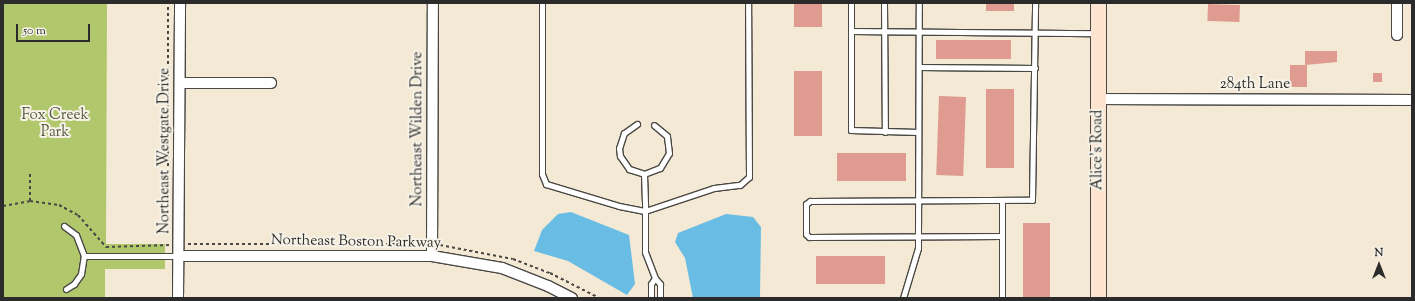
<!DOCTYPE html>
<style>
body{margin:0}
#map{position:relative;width:1415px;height:301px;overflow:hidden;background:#f4e9d4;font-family:"Sorts Mill Goudy",serif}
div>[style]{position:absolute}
.green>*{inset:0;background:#b0c76c}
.water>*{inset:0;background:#69bde5}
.building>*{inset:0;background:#df9b8f;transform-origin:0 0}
.path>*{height:2px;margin-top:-1px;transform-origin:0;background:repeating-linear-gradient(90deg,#494844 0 3px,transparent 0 6px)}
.roads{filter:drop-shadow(1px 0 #494844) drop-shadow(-1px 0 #494844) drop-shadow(0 1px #494844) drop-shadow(0 -1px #494844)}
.lane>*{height:5px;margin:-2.5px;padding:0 2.5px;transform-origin:2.5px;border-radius:2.5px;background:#fff}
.street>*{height:10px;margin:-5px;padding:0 5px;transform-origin:5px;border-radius:5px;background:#fff}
.secondary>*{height:15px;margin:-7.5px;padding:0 7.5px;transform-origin:7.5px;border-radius:7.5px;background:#fde4d1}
span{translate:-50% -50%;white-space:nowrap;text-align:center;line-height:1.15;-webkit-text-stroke:4px #f7f3e8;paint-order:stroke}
.street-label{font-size:15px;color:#2b2b2b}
.park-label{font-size:15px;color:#535a3e}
.frame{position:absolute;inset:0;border:4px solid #2b2b2b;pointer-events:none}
.north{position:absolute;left:1359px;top:245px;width:40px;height:40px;-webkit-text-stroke:3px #f7f3e8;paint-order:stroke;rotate:0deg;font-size:11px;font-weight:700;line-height:16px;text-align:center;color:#2b2b2b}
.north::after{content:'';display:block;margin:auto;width:14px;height:18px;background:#2b2b2b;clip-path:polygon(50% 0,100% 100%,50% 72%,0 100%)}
.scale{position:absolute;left:16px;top:24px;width:74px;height:18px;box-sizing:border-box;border:2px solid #2b2b2b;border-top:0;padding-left:5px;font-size:12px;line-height:14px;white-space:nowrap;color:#2b2b2b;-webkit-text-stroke:3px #f7f3e8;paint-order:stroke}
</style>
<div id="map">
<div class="green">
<i style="clip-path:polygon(3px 3px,107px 3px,106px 244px,165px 244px,165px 269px,105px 269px,105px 298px,3px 298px)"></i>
</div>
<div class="water">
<i style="clip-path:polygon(571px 212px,629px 235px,635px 284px,627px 295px,568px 261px,534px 251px,542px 230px,558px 214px)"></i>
<i style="clip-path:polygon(726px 214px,753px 217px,761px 227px,760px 298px,693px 298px,685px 258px,675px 242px,678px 233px)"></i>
</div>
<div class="building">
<i style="left:794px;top:3px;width:28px;height:24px"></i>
<i style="left:986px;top:3px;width:28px;height:8px"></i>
<i style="left:1208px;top:4px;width:32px;height:17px;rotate:2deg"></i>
<i style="left:936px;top:40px;width:75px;height:19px"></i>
<i style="clip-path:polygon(1305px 51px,1337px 51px,1337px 62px,1305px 65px)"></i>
<i style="left:1290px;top:65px;width:17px;height:22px"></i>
<i style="left:794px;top:71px;width:28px;height:65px"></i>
<i style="left:1373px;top:73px;width:9px;height:9px"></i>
<i style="left:986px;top:89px;width:28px;height:79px"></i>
<i style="left:939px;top:96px;width:27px;height:79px;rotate:2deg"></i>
<i style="left:837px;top:153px;width:69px;height:28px"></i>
<i style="left:1023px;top:223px;width:27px;height:75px"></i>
<i style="left:816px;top:256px;width:69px;height:28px"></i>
</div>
<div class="path">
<i style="left:30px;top:174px;width:27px;rotate:90deg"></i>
<i style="left:3px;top:206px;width:27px;rotate:-10deg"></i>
<i style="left:30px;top:201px;width:29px;rotate:8deg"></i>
<i style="left:59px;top:205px;width:21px;rotate:28deg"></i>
<i style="left:78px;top:215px;width:43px;rotate:48.8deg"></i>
<i style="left:106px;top:247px;width:64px;rotate:-1.8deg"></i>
<i style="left:168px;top:232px;width:229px;rotate:-90deg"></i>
<i style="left:188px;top:244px;width:234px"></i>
<i style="left:440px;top:245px;width:74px;rotate:10.9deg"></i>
<i style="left:513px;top:259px;width:40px;rotate:21deg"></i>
<i style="left:550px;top:273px;width:55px;rotate:27deg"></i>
</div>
<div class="roads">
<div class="lane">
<i style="left:542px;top:3px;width:171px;rotate:90deg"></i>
<i style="left:542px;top:174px;width:11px;rotate:68deg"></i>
<i style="left:546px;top:184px;width:76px;rotate:16.8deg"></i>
<i style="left:619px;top:206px;width:26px;rotate:11deg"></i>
<i style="left:645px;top:211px;width:41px;rotate:90deg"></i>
<i style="left:645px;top:252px;width:28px;rotate:69deg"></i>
<i style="left:851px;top:3px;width:127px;rotate:90deg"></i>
<i style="left:851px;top:130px;width:67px;rotate:1.7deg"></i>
<i style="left:884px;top:3px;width:129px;rotate:89.6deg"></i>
<i style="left:851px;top:31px;width:245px;rotate:0.5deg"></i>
<i style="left:919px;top:67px;width:116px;rotate:0.5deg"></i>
<i style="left:637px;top:124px;width:16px;rotate:145deg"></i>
<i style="left:624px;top:133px;width:16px;rotate:108deg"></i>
<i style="left:619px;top:148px;width:8px;rotate:83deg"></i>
<i style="left:620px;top:156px;width:16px;rotate:55deg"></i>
<i style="left:629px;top:169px;width:16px;rotate:18deg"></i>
<i style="left:644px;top:174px;width:17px;rotate:-21deg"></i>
<i style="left:660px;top:168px;width:17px;rotate:-59deg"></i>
<i style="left:669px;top:153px;width:17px;rotate:-97deg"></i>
<i style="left:667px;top:136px;width:17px;rotate:-140deg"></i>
<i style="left:644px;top:174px;width:37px;rotate:88deg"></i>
<i style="left:645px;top:211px;width:73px;rotate:-18.4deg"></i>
<i style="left:714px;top:188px;width:26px;rotate:-7deg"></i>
<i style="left:740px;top:185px;width:12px;rotate:-42deg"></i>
<i style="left:749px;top:177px;width:174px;rotate:-90.3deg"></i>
<i style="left:1002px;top:201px;width:97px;rotate:90deg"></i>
<i style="left:64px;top:226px;width:15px;rotate:37deg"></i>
<i style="left:76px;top:235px;width:22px;rotate:69deg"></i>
<i style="left:84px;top:256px;width:95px"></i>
<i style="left:1002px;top:236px;width:193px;rotate:179.7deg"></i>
<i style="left:809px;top:237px;width:4px;rotate:-135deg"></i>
<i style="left:806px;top:234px;width:30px;rotate:-90deg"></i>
<i style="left:806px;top:204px;width:5px;rotate:-37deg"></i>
<i style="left:810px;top:201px;width:222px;rotate:-0.3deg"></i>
<i style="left:1032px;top:200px;width:197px;rotate:-89.1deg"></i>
<i style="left:66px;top:289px;width:9px;rotate:-32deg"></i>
<i style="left:74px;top:284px;width:12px;rotate:-55deg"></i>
<i style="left:81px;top:274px;width:18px;rotate:-81deg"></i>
<i style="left:651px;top:298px;width:14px;rotate:-90deg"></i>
<i style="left:651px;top:284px;width:7px;rotate:-56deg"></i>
<i style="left:655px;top:278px;width:8px;rotate:50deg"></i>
<i style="left:660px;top:284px;width:14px;rotate:90deg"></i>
<i style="left:903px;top:298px;width:52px;rotate:-73.3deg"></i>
<i style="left:918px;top:248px;width:11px;rotate:-90deg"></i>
<i style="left:918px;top:237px;width:234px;rotate:-89.8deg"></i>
</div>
<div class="street">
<i style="left:1397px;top:3px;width:32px;rotate:90deg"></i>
<i style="left:180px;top:83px;width:91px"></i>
<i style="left:1098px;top:99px;width:314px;rotate:0.2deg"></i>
<i style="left:180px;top:256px;width:252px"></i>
<i style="left:432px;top:256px;width:71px;rotate:9.7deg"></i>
<i style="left:502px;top:268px;width:49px;rotate:21.4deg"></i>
<i style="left:548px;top:286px;width:27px;rotate:27deg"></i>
<i style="left:432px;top:256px;width:253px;rotate:-89.8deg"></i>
<i style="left:178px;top:298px;width:295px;rotate:-89.6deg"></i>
</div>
<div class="secondary">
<i style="left:1098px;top:298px;width:295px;rotate:-90deg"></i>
</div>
</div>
<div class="street-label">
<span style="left:1255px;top:85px">284th Lane</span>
<span style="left:418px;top:129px;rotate:-90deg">Northeast Wilden Drive</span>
<span style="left:1098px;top:150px;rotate:-90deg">Alice's Road</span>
<span style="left:165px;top:151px;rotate:-90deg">Northeast Westgate Drive</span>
<span style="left:356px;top:242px;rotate:1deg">Northeast Boston Parkway</span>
</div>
<div class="park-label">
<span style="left:55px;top:124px">Fox Creek<br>Park</span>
</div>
<div class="frame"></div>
<div class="north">N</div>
<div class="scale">50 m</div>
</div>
